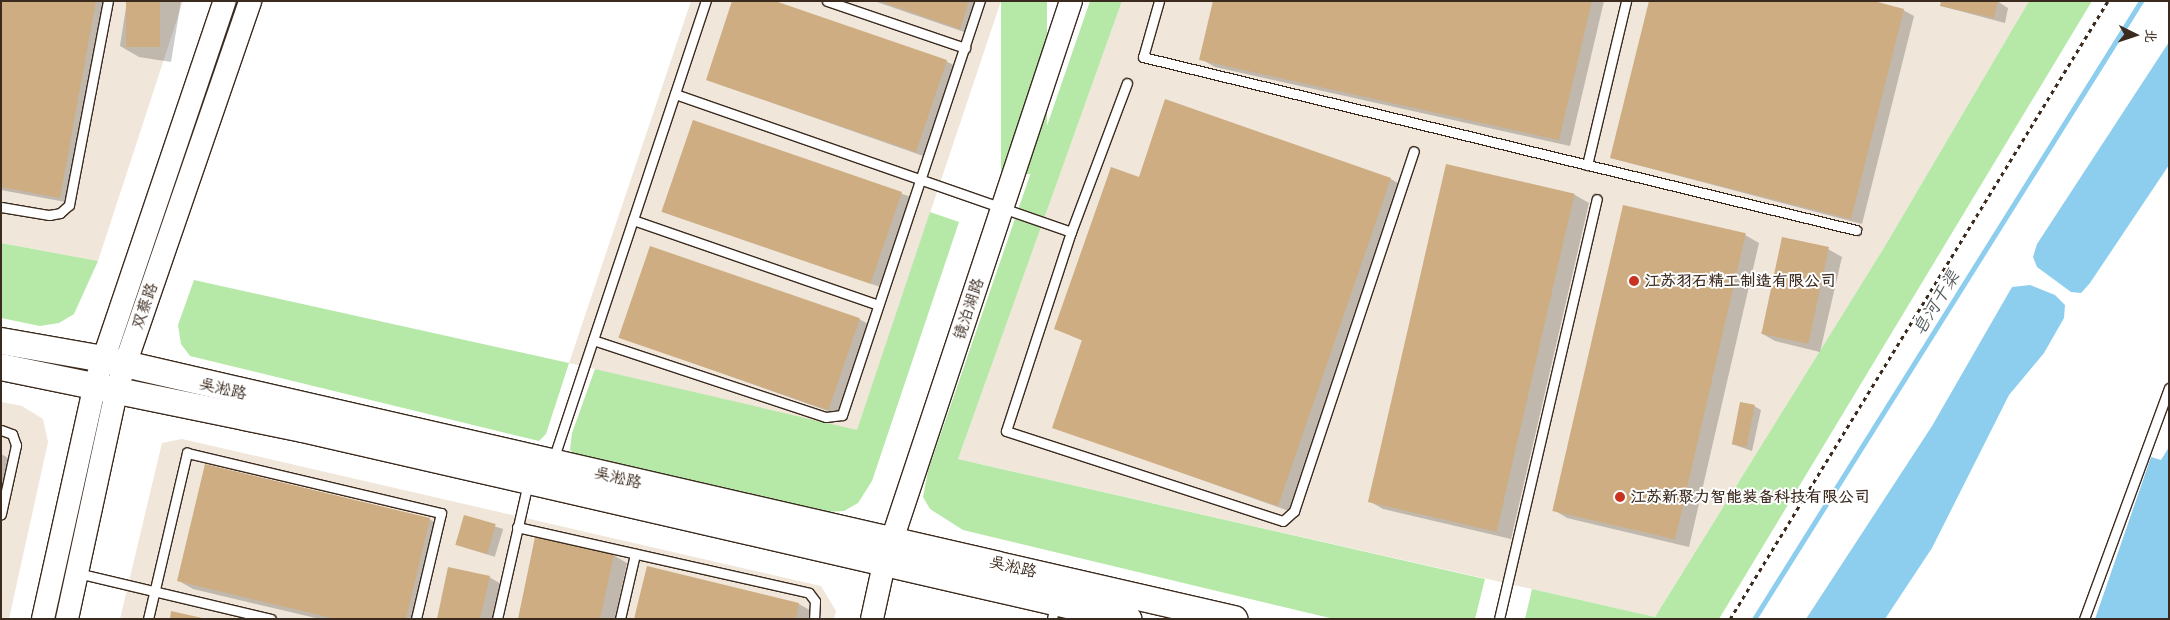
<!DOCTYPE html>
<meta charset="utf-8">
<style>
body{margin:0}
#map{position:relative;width:2170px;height:620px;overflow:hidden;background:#fff;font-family:Sriracha,"LXGW WenKai TC",sans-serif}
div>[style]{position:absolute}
.built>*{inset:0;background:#f0e6d9}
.green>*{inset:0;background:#b6e8a8;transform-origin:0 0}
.water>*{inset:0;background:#8dcdee}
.shadow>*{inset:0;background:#0003;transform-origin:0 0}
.stream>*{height:5px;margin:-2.5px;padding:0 2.5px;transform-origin:2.5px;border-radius:2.5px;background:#8dcdee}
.building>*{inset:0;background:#cdad81;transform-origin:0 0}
.path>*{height:3px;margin-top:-1.5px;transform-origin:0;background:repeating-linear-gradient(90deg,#3b2a1e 0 4px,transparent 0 8px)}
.roads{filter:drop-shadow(1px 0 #3b2a1e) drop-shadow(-1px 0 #3b2a1e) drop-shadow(0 1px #3b2a1e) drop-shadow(0 -1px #3b2a1e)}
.service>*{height:9px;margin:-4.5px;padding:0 4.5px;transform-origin:4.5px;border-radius:4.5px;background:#fff}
.tertiary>*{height:22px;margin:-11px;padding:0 11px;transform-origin:11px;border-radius:11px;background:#fff}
.secondary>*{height:26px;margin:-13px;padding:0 13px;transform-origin:13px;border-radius:13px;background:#fff}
.dots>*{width:14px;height:14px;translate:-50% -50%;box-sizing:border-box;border:2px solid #fff;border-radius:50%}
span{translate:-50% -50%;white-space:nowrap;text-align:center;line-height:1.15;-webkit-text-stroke:4px #fff;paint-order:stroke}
.poi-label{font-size:16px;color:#3b2a1e;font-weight:700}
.left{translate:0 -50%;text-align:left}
.street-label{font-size:16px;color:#3b2a1e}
.water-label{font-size:18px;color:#545b5c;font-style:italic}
.frame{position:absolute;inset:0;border:2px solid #3b2a1e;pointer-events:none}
.north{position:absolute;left:2110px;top:10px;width:50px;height:50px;-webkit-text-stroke:4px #fff;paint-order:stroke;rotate:94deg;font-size:14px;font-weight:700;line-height:20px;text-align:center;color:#3b2a1e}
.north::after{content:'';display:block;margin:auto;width:18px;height:22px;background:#3b2a1e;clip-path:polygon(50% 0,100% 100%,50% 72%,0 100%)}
</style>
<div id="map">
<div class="built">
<i style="clip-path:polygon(1px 1px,183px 1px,98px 261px,1px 243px)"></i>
<i style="clip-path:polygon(691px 1px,1001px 1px,857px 431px,569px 363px)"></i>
<i style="clip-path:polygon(1122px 1px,2029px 1px,1885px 246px,1655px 617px,958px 459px)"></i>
<i style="clip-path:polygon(1px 402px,22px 406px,43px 419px,48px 442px,9px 619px,1px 619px)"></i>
<i style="clip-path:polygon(182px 439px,821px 586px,836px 611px,834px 619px,120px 619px,162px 443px)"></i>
</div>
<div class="green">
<i style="left:1001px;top:1px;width:46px;height:173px"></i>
<i style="clip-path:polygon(1090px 1px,1122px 1px,958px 459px,1485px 579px,1475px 619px,1334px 619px,963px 530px,930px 509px,923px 497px,928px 471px)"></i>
<i style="clip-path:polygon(2029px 1px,2092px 1px,1719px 619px,1525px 619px,1532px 589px,1655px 617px,1885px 246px)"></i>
<i style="clip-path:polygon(930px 212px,959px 222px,872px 481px,858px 503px,844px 511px,825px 512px,578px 457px,570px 450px,572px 433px,595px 369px,857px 430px)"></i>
<i style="clip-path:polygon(1px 243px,98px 261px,74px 314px,59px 323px,40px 326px,1px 318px)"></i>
<i style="clip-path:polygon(194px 280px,569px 363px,546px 434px,539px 441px,190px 356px,181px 344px,178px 325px)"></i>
</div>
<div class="water">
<i style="clip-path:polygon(2169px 42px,2169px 165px,2090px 283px,2081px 293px,2071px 292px,2037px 267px,2033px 257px,2037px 244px)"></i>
<i style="clip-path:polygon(2030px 285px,2055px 295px,2065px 305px,2064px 318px,2044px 353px,2009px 395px,1932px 548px,1885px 619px,1806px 619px,1932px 426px,2012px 287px)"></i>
<i style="clip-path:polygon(2169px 447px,2169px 619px,2095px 619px,2151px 457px,2161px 460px)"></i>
</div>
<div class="shadow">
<i style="clip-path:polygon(1px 1px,107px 1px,71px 203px,1px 190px)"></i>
<i style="clip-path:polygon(127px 1px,181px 1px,171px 62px,139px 57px,120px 46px)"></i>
<i style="clip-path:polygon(874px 1px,982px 1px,970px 34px)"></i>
<i style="clip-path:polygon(1215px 1px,1604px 1px,1570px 146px,1215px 67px,1201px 59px)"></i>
<i style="clip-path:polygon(1997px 1px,2008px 8px,2005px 23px,1941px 6px)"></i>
<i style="clip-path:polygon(1903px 10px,1914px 16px,1862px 224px,1611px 158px)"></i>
<i style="clip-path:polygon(946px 61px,957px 67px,926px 157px,707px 80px)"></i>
<i style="left:693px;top:122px;width:233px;height:95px;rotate:19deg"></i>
<i style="clip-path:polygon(1447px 165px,1575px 195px,1589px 203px,1511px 539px,1383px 509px,1369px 501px)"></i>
<i style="clip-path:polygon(1139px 179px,1391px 179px,1401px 185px,1289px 511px,1054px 427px,1083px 341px,1056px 329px)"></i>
<i style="clip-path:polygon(1745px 235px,1759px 243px,1689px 547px,1567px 518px,1554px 510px)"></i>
<i style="clip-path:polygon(1828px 249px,1842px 257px,1820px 352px,1775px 341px,1761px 333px)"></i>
<i style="clip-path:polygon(859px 319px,870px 325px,839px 415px,620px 337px)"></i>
<i style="clip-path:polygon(1754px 406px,1761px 410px,1752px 451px,1732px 444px)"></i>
<i style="clip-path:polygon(1px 454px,10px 459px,1px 496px)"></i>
<i style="left:464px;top:517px;width:41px;height:29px;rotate:17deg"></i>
<i style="clip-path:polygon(429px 519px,443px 527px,422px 619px,320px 619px,193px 589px,179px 581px)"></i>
<i style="clip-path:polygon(613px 555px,627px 563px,615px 619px,519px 619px)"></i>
<i style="clip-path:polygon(647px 568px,799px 604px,813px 612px,811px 619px,635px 619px)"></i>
<i style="clip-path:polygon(489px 577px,503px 585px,496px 619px,438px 619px)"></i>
</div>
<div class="stream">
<i style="left:1754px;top:619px;width:729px;rotate:-57.94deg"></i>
</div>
<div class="building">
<i style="clip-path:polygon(1px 1px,96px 1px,60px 198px,1px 187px)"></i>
<i style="left:126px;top:1px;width:34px;height:46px"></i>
<i style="clip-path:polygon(732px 1px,775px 1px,947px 60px,916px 152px,706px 80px)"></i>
<i style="clip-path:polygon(879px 1px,969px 1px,960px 29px)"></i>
<i style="clip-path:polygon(1213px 1px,1592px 1px,1559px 140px,1199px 60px)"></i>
<i style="clip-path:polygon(1649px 1px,1874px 1px,1904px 9px,1851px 219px,1610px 158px)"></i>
<i style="clip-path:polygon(1941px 1px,1998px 1px,1994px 18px,1940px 6px)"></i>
<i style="clip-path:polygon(1165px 99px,1391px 178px,1278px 506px,1052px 428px,1082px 340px,1054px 329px,1111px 167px,1139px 177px)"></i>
<i style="left:693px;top:120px;width:221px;height:97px;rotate:19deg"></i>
<i style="left:1446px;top:164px;width:132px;height:347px;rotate:13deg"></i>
<i style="left:1623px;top:205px;width:126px;height:314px;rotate:13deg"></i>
<i style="left:1782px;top:237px;width:48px;height:99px;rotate:12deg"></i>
<i style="left:650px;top:246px;width:222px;height:97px;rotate:19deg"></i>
<i style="left:1740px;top:402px;width:15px;height:43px;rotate:11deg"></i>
<i style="clip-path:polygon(205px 464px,430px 518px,406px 619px,336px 619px,177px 581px)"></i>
<i style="left:464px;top:515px;width:33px;height:31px;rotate:16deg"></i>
<i style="clip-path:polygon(535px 537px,614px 554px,600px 619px,518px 619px)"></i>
<i style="clip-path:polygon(647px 566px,799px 603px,796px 619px,634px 619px)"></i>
<i style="clip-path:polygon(448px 567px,490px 576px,480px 619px,437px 619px)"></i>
<i style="clip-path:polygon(171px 611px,202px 618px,201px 619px,170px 619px)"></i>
</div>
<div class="path">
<i style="left:1730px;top:619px;width:724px;rotate:-58.55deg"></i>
</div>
<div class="roads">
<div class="service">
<i style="left:827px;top:1px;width:146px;rotate:18.8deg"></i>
<i style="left:1159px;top:1px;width:58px;rotate:105.9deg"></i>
<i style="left:1143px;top:57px;width:734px;rotate:13.64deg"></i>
<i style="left:675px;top:94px;width:419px;rotate:19.2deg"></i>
<i style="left:1071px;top:232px;width:209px;rotate:108.1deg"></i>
<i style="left:1006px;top:431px;width:291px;rotate:18deg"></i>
<i style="left:1283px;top:521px;width:15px;rotate:-42deg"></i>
<i style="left:1294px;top:511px;width:379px;rotate:-71.6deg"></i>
<i style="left:1587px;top:165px;width:169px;rotate:-76.6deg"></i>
<i style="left:1px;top:207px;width:49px;rotate:9.5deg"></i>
<i style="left:49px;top:215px;width:11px;rotate:-10deg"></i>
<i style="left:60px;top:213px;width:12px;rotate:-42deg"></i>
<i style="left:69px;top:205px;width:208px;rotate:-79.2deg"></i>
<i style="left:633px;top:220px;width:259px;rotate:19.1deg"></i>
<i style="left:1071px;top:232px;width:159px;rotate:-69.4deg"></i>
<i style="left:593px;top:340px;width:245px;rotate:18.3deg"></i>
<i style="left:826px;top:417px;width:16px;rotate:-7deg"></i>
<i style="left:842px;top:415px;width:436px;rotate:-71.6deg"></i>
<i style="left:1px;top:430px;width:12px;rotate:20deg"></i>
<i style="left:12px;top:434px;width:12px;rotate:70deg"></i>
<i style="left:16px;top:445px;width:71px;rotate:102.3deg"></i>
<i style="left:553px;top:460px;width:484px;rotate:-71.6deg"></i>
<i style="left:517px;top:527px;width:299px;rotate:12.7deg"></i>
<i style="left:809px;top:593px;width:10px;rotate:53deg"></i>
<i style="left:815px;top:601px;width:18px;rotate:93deg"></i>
<i style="left:77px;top:573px;width:199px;rotate:13.3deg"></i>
<i style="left:148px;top:619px;width:171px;rotate:-76.8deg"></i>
<i style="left:187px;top:453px;width:261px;rotate:13.3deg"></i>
<i style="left:441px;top:513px;width:109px;rotate:103.3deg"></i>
<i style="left:497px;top:619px;width:139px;rotate:-77.2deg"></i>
<i style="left:620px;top:619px;width:67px;rotate:-77deg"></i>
<i style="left:1052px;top:619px;width:16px;rotate:-79deg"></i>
<i style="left:1499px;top:619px;width:431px;rotate:-76.9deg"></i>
<i style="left:2084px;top:619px;width:246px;rotate:-69.8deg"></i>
</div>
<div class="tertiary">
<i style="left:43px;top:619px;width:241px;rotate:-77.5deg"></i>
<i style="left:95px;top:384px;width:404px;rotate:-71.3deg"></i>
<i style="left:67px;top:619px;width:236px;rotate:-77.8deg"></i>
<i style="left:117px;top:388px;width:409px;rotate:-71deg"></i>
<i style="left:872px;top:619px;width:56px;rotate:-77.7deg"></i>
<i style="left:884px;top:564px;width:593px;rotate:-71.63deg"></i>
</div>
<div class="secondary">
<i style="left:1px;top:341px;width:104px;rotate:10deg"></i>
<i style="left:103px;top:359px;width:1161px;rotate:12.95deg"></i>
<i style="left:1px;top:367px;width:308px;rotate:11.6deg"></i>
<i style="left:303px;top:429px;width:847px;rotate:12.97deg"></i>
</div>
</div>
<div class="dots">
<i style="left:1634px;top:281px;background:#c8321e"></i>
<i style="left:1620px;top:497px;background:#c8321e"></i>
</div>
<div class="poi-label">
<span class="left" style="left:1644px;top:281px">江苏羽石精工制造有限公司</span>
<span class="left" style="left:1630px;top:497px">江苏新聚力智能装备科技有限公司</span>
</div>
<div class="street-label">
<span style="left:145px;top:306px;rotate:-71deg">双蔡路</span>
<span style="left:969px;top:309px;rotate:-72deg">镜泊湖路</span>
<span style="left:223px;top:389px;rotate:13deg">吴淞路</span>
<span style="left:618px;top:478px;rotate:13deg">吴淞路</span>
<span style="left:1013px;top:567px;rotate:13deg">吴淞路</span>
</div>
<div class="water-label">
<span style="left:1936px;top:303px;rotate:-58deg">皂河干渠</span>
</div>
<div class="frame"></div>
<div class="north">北</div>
</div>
